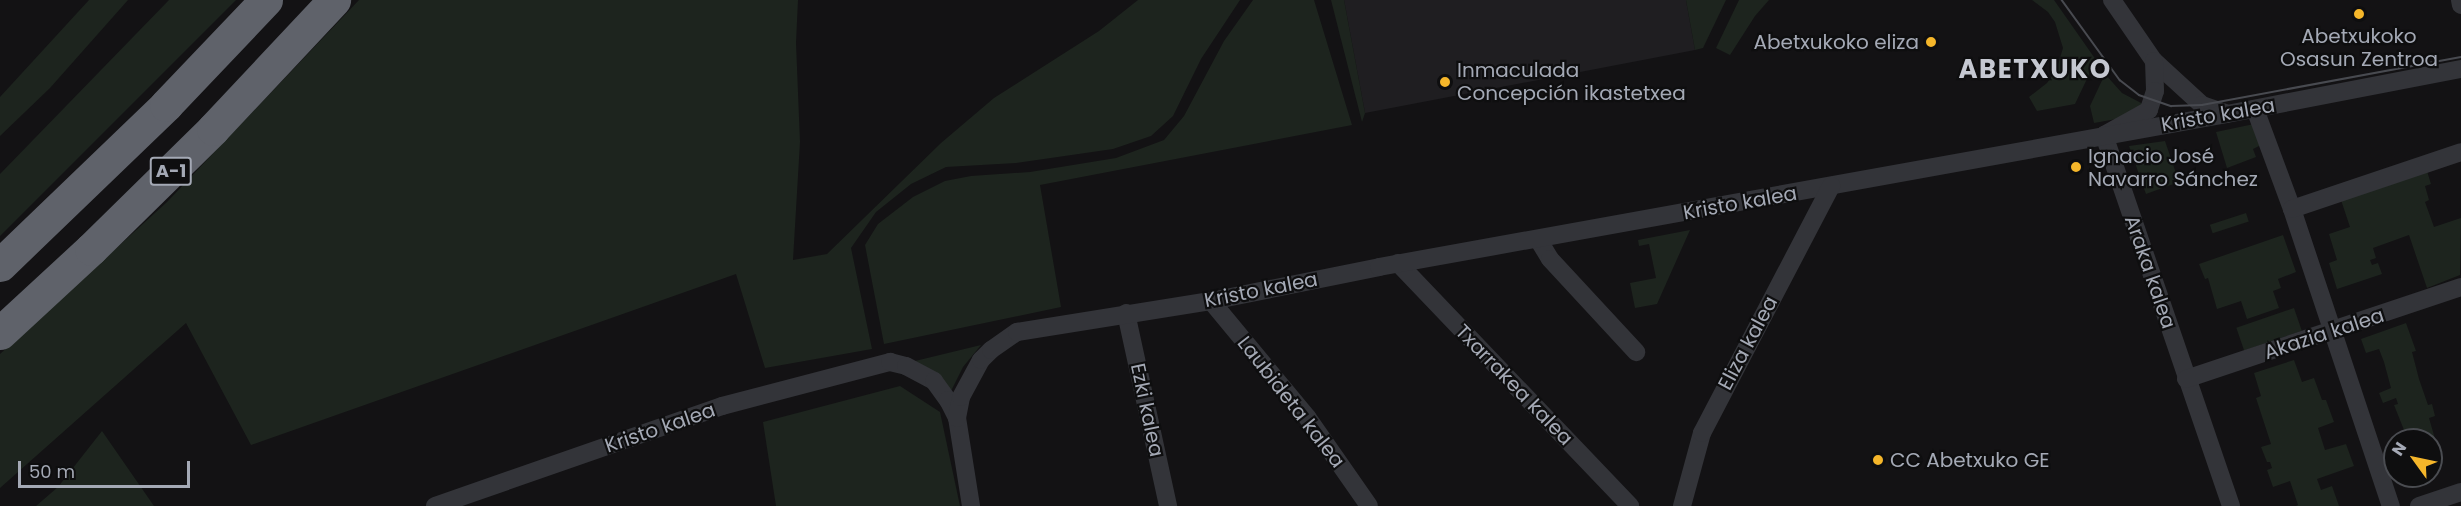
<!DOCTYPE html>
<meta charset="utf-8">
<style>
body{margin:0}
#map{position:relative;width:2461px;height:506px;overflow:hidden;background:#131214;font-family:Poppins,sans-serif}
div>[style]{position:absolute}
.built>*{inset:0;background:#1f1e21}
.green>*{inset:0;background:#1d241e;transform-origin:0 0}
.minor>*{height:18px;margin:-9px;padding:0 9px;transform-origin:9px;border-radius:9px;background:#333439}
.motorway>*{height:33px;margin:-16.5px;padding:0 16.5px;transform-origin:16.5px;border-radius:16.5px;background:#5f626a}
.tram>*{height:1.5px;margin:-0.75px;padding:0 0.75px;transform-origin:0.75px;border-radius:0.75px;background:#484a50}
.dots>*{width:16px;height:16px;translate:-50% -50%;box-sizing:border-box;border:3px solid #0e0e0f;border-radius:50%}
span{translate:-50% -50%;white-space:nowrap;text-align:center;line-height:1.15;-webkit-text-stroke:4.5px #0e0e0f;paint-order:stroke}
.shield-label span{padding:2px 4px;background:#0e0e0f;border:2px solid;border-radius:4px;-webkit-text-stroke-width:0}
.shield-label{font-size:18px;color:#a4a9b5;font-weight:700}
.poi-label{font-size:20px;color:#a4a9b5}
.right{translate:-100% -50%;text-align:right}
.left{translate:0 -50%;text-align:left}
.street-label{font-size:20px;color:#a4a9b5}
.district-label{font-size:26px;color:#c5c8d1;font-weight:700;letter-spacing:1.5px}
.north{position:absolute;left:2383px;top:428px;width:60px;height:60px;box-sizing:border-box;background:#0e0e0f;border:2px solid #4a4c51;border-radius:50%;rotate:303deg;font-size:16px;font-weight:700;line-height:24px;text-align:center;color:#a4a9b5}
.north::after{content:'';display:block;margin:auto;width:21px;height:27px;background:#f5b62a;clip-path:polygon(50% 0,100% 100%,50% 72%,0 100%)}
.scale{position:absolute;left:18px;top:461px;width:172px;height:27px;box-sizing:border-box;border:3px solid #a4a9b5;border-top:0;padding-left:8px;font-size:18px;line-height:21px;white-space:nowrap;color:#a4a9b5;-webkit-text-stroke:4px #0e0e0f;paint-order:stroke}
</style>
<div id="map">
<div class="built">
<i style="clip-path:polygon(1344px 0,1686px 0,1695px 50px,1365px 113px)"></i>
</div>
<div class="green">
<i style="clip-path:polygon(89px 0,128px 0,50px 88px,0 136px,0 97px)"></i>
<i style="clip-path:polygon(169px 0,236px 0,0 236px,0 174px)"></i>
<i style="clip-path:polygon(359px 0,798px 0,796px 43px,800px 142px,793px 260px,827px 254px,941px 143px,994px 98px,1099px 31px,1138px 0,1240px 0,1201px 59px,1173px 116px,1151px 136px,1113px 149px,1016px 163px,946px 167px,911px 184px,876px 212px,851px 248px,872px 349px,765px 368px,736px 274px,251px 445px,186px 323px,0 488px,0 354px,167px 202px)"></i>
<i style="clip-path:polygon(1253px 0,1314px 0,1352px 125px,1040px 185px,1061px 307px,884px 344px,865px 245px,878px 224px,913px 197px,945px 181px,971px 176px,1030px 172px,1116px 158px,1164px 140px,1184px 116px,1224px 41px)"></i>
<i style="clip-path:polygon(1331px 0,1344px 0,1365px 113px,1362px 122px)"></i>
<i style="clip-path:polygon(1686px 0,1726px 0,1703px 48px,1695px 50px)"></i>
<i style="clip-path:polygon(1739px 0,1769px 0,1755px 16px,1730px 55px,1716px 48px)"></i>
<i style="clip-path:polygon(2032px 0,2054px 0,2096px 60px,2075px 104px,2037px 111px,2029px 97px,2047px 83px,2056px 71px,2063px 48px,2055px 22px,2048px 12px)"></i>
<i style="clip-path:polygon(2105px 74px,2122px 93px,2145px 105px,2122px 118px,2094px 123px,2090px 106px)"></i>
<i style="clip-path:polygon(2254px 124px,2261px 145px,2253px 149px,2256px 157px,2227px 168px,2216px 132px)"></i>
<i style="clip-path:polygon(2165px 141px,2179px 182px,2146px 194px,2129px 146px)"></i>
<i style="clip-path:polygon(2427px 171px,2431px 184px,2425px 186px,2429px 200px,2425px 202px,2434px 227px,2461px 218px,2460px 275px,2427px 288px,2409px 235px,2373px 248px,2376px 258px,2370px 260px,2372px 265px,2378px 263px,2382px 274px,2337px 289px,2329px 263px,2337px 260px,2329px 234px,2350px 227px,2341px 200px)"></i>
<i style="left:2246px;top:213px;width:9px;height:38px;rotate:72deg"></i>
<i style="clip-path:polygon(1690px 230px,1657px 304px,1635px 308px,1630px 283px,1656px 278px,1649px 244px,1639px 246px,1638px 240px)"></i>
<i style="clip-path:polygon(2283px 235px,2296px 272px,2278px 279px,2281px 288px,2273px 291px,2279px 308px,2247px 319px,2241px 301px,2217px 309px,2208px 278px,2205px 279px,2199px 264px)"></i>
<i style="left:2294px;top:308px;width:24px;height:61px;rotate:71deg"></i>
<i style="clip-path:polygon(2406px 323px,2416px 351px,2412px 352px,2419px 379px,2428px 405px,2432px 404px,2435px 416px,2429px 418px,2438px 449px,2431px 451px,2431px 440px,2408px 440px,2394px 405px,2398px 404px,2396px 398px,2383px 403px,2379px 393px,2391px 388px,2384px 362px,2379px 349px,2366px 353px,2361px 339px)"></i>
<i style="clip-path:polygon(981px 345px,963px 367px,951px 391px,915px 361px)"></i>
<i style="clip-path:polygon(2294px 360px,2302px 382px,2314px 378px,2322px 400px,2326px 400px,2334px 422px,2318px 428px,2325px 450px,2346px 444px,2354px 466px,2317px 479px,2321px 490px,2332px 486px,2339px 506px,2296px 506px,2298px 505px,2290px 481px,2273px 487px,2267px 470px,2272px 468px,2270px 462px,2267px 462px,2261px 447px,2271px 444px,2256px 398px,2261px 396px,2254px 373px)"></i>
<i style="clip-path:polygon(900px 386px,940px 412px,960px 506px,776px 506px,763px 422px)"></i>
<i style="clip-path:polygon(102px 431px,154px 506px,36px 506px,58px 487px)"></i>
</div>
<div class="minor">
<i style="left:2112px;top:0;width:74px;rotate:55.5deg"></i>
<i style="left:2154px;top:61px;width:65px;rotate:42.5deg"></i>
<i style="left:2202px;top:105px;width:24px;rotate:19deg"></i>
<i style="left:2460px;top:0;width:5px;rotate:79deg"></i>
<i style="left:2154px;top:61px;width:30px;rotate:88deg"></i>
<i style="left:2155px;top:91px;width:20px;rotate:108deg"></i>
<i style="left:2149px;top:110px;width:51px;rotate:150.9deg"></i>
<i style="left:2104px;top:135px;width:392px;rotate:71.1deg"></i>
<i style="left:2255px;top:109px;width:107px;rotate:69.7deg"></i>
<i style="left:2292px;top:209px;width:313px;rotate:71.6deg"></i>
<i style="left:2292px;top:209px;width:178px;rotate:-18.6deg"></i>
<i style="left:1538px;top:239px;width:23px;rotate:59deg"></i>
<i style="left:1550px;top:259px;width:127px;rotate:47.2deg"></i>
<i style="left:1398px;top:263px;width:336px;rotate:46.3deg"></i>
<i style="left:1211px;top:301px;width:151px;rotate:50.4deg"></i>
<i style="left:1307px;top:417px;width:108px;rotate:55.1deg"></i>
<i style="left:1126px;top:313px;width:198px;rotate:77.7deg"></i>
<i style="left:2186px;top:379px;width:290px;rotate:-18.5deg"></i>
<i style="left:435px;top:506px;width:304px;rotate:-19.2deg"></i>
<i style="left:722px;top:406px;width:174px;rotate:-14.7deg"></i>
<i style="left:890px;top:362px;width:16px;rotate:14deg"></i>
<i style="left:906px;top:366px;width:32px;rotate:28deg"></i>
<i style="left:934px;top:381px;width:24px;rotate:54deg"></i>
<i style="left:948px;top:400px;width:20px;rotate:63deg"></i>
<i style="left:971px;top:506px;width:89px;rotate:-99deg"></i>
<i style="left:957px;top:418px;width:21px;rotate:-79deg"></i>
<i style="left:961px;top:397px;width:42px;rotate:-61.6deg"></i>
<i style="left:981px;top:360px;width:14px;rotate:-45deg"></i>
<i style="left:991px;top:350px;width:32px;rotate:-35deg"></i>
<i style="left:1017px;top:332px;width:196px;rotate:-9.1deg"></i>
<i style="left:1211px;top:301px;width:171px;rotate:-11.4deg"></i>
<i style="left:1379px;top:267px;width:862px;rotate:-10.23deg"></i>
<i style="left:2227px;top:114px;width:238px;rotate:-10.9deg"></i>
<i style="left:1682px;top:506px;width:76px;rotate:-74.7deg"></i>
<i style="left:1702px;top:433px;width:279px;rotate:-62.4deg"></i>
<i style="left:2419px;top:506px;width:44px;rotate:-18.4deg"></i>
</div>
<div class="motorway">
<i style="left:0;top:265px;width:231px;rotate:-43.9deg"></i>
<i style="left:166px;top:105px;width:145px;rotate:-46.4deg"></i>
<i style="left:0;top:333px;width:124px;rotate:-42.7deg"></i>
<i style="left:91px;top:249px;width:171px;rotate:-44.5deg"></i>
<i style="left:213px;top:129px;width:177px;rotate:-46.8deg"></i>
</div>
<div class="tram">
<i style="left:2062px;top:0;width:99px;rotate:54.1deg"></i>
<i style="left:2120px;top:80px;width:24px;rotate:38deg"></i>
<i style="left:2139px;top:95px;width:34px;rotate:19deg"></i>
<i style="left:2171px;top:106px;width:31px;rotate:-2deg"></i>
<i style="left:2202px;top:105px;width:263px;rotate:-10.5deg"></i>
</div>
<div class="dots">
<i style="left:2359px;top:14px;background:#f5b62a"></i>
<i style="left:1931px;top:42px;background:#f5b62a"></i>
<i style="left:1445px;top:82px;background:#f5b62a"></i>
<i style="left:2076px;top:167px;background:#f5b62a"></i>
<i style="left:1878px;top:460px;background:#f5b62a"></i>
</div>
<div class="shield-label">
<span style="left:171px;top:171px">A-1</span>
</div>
<div class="poi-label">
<span style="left:2359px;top:48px">Abetxukoko<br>Osasun Zentroa</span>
<span class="right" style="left:1919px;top:42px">Abetxukoko eliza</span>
<span class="left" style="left:1457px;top:82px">Inmaculada<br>Concepción ikastetxea</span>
<span class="left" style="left:2088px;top:168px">Ignacio José<br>Navarro Sánchez</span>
<span class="left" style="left:1890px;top:460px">CC Abetxuko GE</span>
</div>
<div class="street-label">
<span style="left:2218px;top:115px;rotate:-10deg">Kristo kalea</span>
<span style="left:1740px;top:203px;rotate:-10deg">Kristo kalea</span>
<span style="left:2150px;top:272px;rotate:71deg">Araka kalea</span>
<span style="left:1261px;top:290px;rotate:-11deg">Kristo kalea</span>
<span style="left:2324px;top:334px;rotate:-18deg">Akazia kalea</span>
<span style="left:1748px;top:343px;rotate:-62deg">Eliza kalea</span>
<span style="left:1514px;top:385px;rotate:46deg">Txarrakea kalea</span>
<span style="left:1291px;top:402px;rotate:52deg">Laubideta kalea</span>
<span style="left:1147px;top:410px;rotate:78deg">Ezki kalea</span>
<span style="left:660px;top:428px;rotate:-19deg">Kristo kalea</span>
</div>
<div class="district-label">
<span style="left:2035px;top:70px">ABETXUKO</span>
</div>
<div class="north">N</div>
<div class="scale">50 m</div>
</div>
